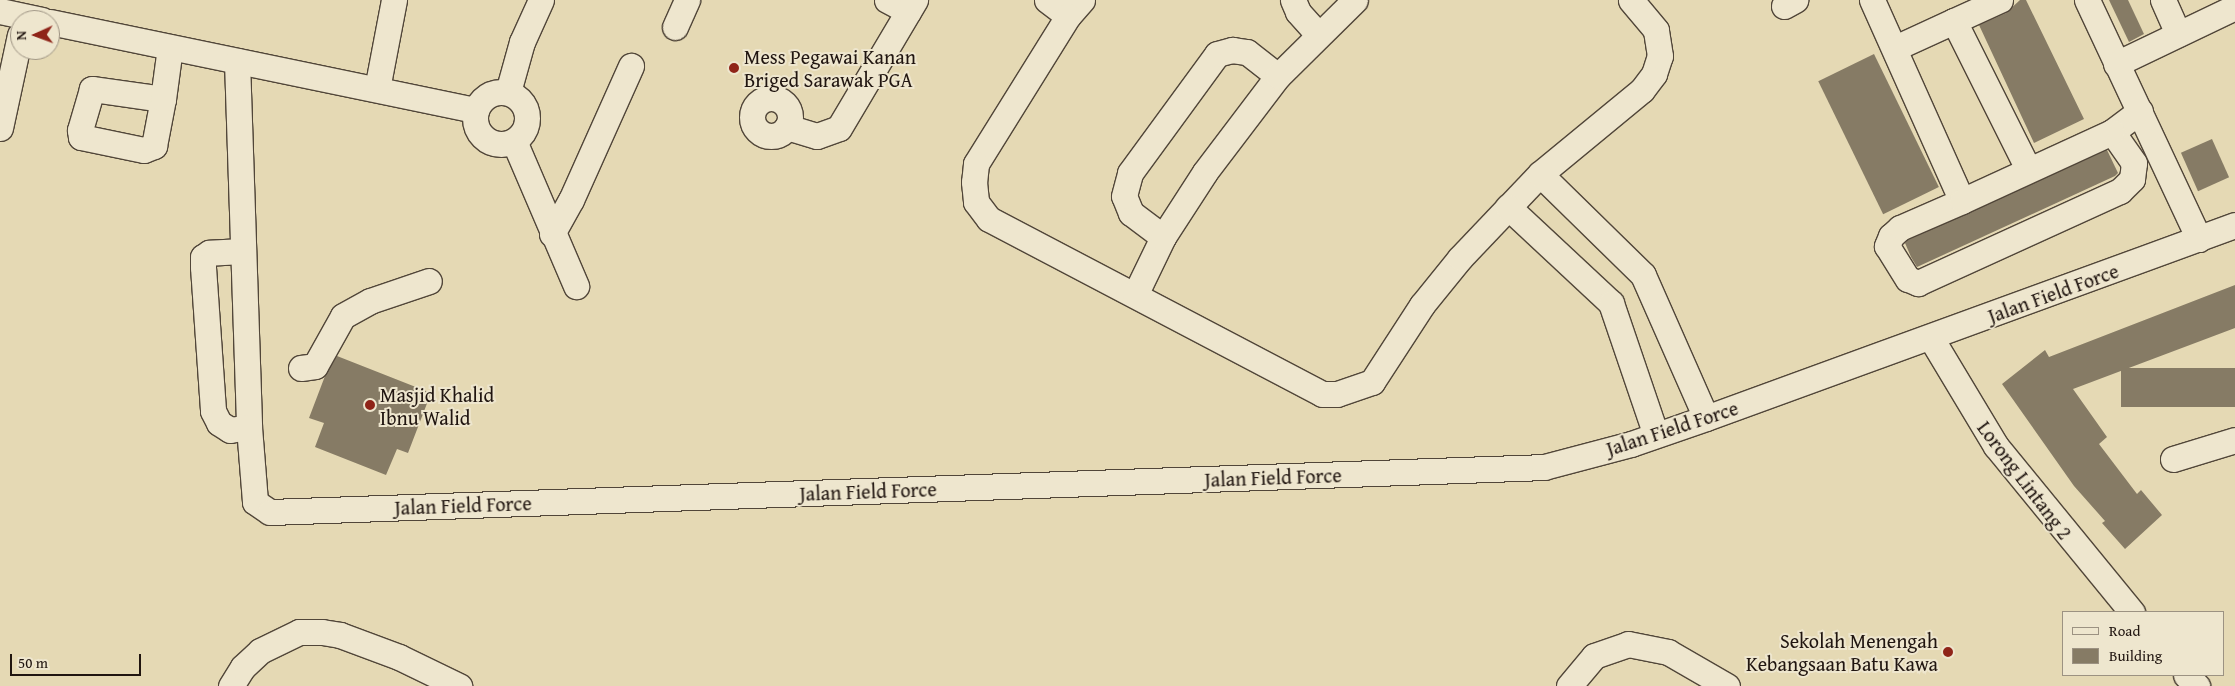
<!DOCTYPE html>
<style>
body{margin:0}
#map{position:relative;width:2235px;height:686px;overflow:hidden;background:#e5d9b4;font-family:"Gentium Book Plus",serif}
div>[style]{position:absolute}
.building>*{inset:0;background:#867b65;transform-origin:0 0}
.roads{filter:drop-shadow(1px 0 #514639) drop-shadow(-1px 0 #514639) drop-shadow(0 1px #514639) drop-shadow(0 -1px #514639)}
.minor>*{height:25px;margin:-12.5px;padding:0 12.5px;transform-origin:12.5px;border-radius:12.5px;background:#eee6ce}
.minor>.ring{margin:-12.5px;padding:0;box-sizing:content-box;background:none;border:25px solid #eee6ce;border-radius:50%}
.dots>*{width:14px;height:14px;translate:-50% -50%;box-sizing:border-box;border:2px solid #eee6ce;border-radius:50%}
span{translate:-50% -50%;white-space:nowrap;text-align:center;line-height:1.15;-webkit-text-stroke:4px #eee6ce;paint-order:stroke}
.poi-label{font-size:20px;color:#201510}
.left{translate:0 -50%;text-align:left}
.right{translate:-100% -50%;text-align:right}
.street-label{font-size:20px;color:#201510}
.legend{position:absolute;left:2062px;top:611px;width:162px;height:65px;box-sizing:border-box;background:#eee6ce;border:1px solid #9c9282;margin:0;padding:6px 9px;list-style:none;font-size:15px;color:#201510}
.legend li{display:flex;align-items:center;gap:10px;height:25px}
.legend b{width:25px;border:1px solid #9c9282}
.north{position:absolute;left:10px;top:10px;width:50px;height:50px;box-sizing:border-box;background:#eee6ce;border:1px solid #9c9282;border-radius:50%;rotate:268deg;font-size:14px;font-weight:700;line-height:20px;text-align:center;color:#201510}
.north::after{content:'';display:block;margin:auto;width:18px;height:22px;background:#8f2418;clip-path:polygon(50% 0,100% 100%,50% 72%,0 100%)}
.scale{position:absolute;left:10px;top:654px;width:131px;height:22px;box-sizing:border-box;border:2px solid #201510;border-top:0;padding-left:6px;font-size:15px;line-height:18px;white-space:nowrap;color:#201510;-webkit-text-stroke:4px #eee6ce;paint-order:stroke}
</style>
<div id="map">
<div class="building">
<i style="clip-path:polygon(2020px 0,2026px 0,2084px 119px,2034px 143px,1979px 25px,2006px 13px)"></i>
<i style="clip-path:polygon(2109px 0,2128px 0,2144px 34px,2129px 42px)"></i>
<i style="left:1874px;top:54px;width:148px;height:62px;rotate:64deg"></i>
<i style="left:2212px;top:139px;width:42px;height:34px;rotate:66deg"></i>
<i style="clip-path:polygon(2107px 150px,2118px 173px,2115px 176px,1917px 267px,1911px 257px,1905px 243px,1908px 240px)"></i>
<i style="clip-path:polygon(2235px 285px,2235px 328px,2073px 389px,2107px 437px,2099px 444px,2137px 494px,2141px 490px,2162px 515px,2125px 549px,2102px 523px,2105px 521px,2074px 486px,2002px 384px,2045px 350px,2049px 357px)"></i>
<i style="clip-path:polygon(337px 356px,431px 393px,408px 453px,397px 449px,386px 475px,315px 447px,324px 423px,309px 418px,325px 376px)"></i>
<i style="left:2235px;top:368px;width:39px;height:114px;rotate:90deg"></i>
</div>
<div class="roads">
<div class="minor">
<i style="left:887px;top:0;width:24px;rotate:28deg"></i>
<i style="left:1047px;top:0;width:26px;rotate:37deg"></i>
<i style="left:1082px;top:0;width:21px;rotate:131deg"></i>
<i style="left:1068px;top:16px;width:174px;rotate:121.9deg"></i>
<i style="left:976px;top:164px;width:18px;rotate:96deg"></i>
<i style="left:974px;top:182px;width:20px;rotate:84deg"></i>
<i style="left:976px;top:202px;width:21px;rotate:53deg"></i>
<i style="left:989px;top:219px;width:376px;rotate:27.7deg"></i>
<i style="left:1322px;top:394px;width:15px"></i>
<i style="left:1337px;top:394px;width:37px;rotate:-19deg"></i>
<i style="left:1372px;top:382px;width:92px;rotate:-57deg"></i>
<i style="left:1422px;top:305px;width:60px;rotate:-51deg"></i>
<i style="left:1460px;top:258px;width:116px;rotate:-46.4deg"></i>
<i style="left:1540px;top:174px;width:132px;rotate:-39.5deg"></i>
<i style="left:1642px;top:90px;width:20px;rotate:-53deg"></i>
<i style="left:1654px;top:74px;width:19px;rotate:-72deg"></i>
<i style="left:1660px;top:56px;width:26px;rotate:-99deg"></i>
<i style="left:1656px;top:30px;width:39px;rotate:-130deg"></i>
<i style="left:1293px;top:0;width:13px;rotate:67deg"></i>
<i style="left:1298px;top:12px;width:30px;rotate:48deg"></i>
<i style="left:1872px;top:0;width:220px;rotate:65.9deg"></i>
<i style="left:1962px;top:201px;width:68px;rotate:156.5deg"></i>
<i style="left:1900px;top:228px;width:12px;rotate:138deg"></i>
<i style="left:1891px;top:236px;width:11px;rotate:112deg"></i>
<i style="left:1887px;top:246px;width:39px;rotate:58deg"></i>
<i style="left:1908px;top:279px;width:11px;rotate:22deg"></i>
<i style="left:1918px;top:283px;width:222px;rotate:-24.5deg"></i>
<i style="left:2120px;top:191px;width:17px;rotate:-45deg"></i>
<i style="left:2132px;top:179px;width:16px;rotate:-83deg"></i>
<i style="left:2134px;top:163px;width:38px;rotate:-125deg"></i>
<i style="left:2112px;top:132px;width:35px;rotate:-37deg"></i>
<i style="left:2000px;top:0;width:51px;rotate:155.5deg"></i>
<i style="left:1954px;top:21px;width:165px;rotate:63.4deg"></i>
<i style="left:2087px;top:0;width:264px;rotate:64.9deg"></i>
<i style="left:2163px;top:0;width:37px;rotate:66deg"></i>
<i style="left:1784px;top:6px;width:13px;rotate:-29deg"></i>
<i style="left:0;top:11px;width:43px;rotate:12.1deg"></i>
<i style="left:50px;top:22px;width:435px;rotate:11.7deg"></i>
<i style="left:675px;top:27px;width:30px;rotate:-66deg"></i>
<i style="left:1895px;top:48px;width:65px;rotate:-24.6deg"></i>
<i style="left:237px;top:61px;width:366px;rotate:88.1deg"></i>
<i style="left:249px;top:427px;width:75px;rotate:85.4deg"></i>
<i style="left:255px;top:502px;width:18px;rotate:34deg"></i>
<i style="left:270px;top:512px;width:1275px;rotate:-2.02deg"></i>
<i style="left:1544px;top:467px;width:90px;rotate:-14.8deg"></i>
<i style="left:1631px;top:444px;width:79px;rotate:-19.1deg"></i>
<i style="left:1706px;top:418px;width:563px;rotate:-20.04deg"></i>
<i style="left:2116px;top:64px;width:132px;rotate:-25.6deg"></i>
<i style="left:377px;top:89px;width:91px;rotate:-79.2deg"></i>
<i class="ring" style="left:475px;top:92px;width:27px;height:27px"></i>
<i style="left:508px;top:92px;width:52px;rotate:-74.4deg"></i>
<i style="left:522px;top:42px;width:46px;rotate:-65.7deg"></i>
<i class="ring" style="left:752px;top:98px;width:13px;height:13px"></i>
<i style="left:163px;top:99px;width:72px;rotate:-172deg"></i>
<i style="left:92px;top:89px;width:43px;rotate:106.3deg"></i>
<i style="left:80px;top:130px;width:7px;rotate:82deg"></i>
<i style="left:81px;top:137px;width:64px;rotate:11.7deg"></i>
<i style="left:144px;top:150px;width:11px;rotate:-22deg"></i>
<i style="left:154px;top:146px;width:48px;rotate:-79.2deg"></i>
<i style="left:163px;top:99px;width:52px;rotate:-82.3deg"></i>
<i style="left:787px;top:127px;width:31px;rotate:17deg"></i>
<i style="left:817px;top:136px;width:23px;rotate:-20deg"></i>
<i style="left:839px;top:128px;width:149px;rotate:-59.3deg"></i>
<i style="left:0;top:128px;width:95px;rotate:-77.9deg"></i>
<i style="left:514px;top:141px;width:158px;rotate:66.8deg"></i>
<i style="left:1540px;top:174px;width:144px;rotate:44.4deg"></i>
<i style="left:1643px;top:275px;width:156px;rotate:66.2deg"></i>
<i style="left:1962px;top:201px;width:165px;rotate:-24.7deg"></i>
<i style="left:1508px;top:207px;width:141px;rotate:43deg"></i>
<i style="left:1611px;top:303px;width:139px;rotate:71.2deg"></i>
<i style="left:552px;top:234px;width:39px;rotate:-61deg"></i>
<i style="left:571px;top:200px;width:147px;rotate:-65.9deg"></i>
<i style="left:1163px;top:237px;width:40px;rotate:-143deg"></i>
<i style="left:1131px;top:213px;width:18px;rotate:-112deg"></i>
<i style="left:1124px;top:196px;width:24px;rotate:-75deg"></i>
<i style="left:1130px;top:173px;width:147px;rotate:-53.8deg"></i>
<i style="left:1217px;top:54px;width:16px;rotate:-15deg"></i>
<i style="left:1232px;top:50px;width:15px;rotate:8deg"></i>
<i style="left:1247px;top:52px;width:39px;rotate:38deg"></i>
<i style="left:243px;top:251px;width:34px;rotate:177deg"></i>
<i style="left:209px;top:253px;width:7px;rotate:146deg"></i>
<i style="left:203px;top:257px;width:10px;rotate:90deg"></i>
<i style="left:203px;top:267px;width:144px;rotate:86deg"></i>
<i style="left:213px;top:411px;width:13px;rotate:63deg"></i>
<i style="left:219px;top:423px;width:13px;rotate:32deg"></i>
<i style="left:230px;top:430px;width:19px;rotate:-9deg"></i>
<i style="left:1135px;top:295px;width:64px;rotate:-64.2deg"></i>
<i style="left:1163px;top:237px;width:77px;rotate:-57.1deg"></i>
<i style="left:1205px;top:172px;width:121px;rotate:-52.8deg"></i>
<i style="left:1278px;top:76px;width:108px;rotate:-44.6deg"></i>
<i style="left:1931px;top:338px;width:126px;rotate:59deg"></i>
<i style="left:1996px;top:446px;width:215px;rotate:50.7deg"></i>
<i style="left:301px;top:368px;width:14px;rotate:-8deg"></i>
<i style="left:315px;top:366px;width:57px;rotate:-60.8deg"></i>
<i style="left:343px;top:316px;width:31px;rotate:-29deg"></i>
<i style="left:370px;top:301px;width:62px;rotate:-18.7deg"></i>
<i style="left:2173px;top:459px;width:65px;rotate:-17deg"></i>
<i style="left:2186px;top:675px;width:16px;rotate:45deg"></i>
<i style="left:231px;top:686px;width:22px;rotate:-58deg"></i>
<i style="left:243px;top:667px;width:23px;rotate:-43deg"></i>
<i style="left:260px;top:651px;width:43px;rotate:-26deg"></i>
<i style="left:299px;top:632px;width:23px"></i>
<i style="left:322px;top:632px;width:18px;rotate:9deg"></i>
<i style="left:340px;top:635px;width:63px;rotate:20.4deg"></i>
<i style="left:399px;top:657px;width:67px;rotate:25.8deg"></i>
<i style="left:1569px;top:686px;width:39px;rotate:-50deg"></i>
<i style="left:1594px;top:656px;width:36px;rotate:-19deg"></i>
<i style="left:1628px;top:644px;width:41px;rotate:11.3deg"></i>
<i style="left:1668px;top:652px;width:68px;rotate:30deg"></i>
</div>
</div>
<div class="dots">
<i style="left:734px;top:68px;background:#8f2418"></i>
<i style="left:370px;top:405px;background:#8f2418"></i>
<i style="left:1948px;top:652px;background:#8f2418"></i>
</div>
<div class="poi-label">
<span class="left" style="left:744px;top:68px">Mess Pegawai Kanan<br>Briged Sarawak PGA</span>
<span class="left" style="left:380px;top:406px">Masjid Khalid<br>Ibnu Walid</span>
<span class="right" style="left:1938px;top:652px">Sekolah Menengah<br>Kebangsaan Batu Kawa</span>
</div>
<div class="street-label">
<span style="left:2053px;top:293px;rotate:-20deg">Jalan Field Force</span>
<span style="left:1672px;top:428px;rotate:-18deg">Jalan Field Force</span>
<span style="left:1273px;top:477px;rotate:-2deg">Jalan Field Force</span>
<span style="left:2025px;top:480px;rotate:53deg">Lorong Lintang 2</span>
<span style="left:868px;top:491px;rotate:-2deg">Jalan Field Force</span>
<span style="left:463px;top:505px;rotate:-2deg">Jalan Field Force</span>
</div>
<ul class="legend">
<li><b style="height:6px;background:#eee6ce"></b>Road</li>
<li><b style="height:14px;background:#867b65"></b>Building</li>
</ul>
<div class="north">N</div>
<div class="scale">50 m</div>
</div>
